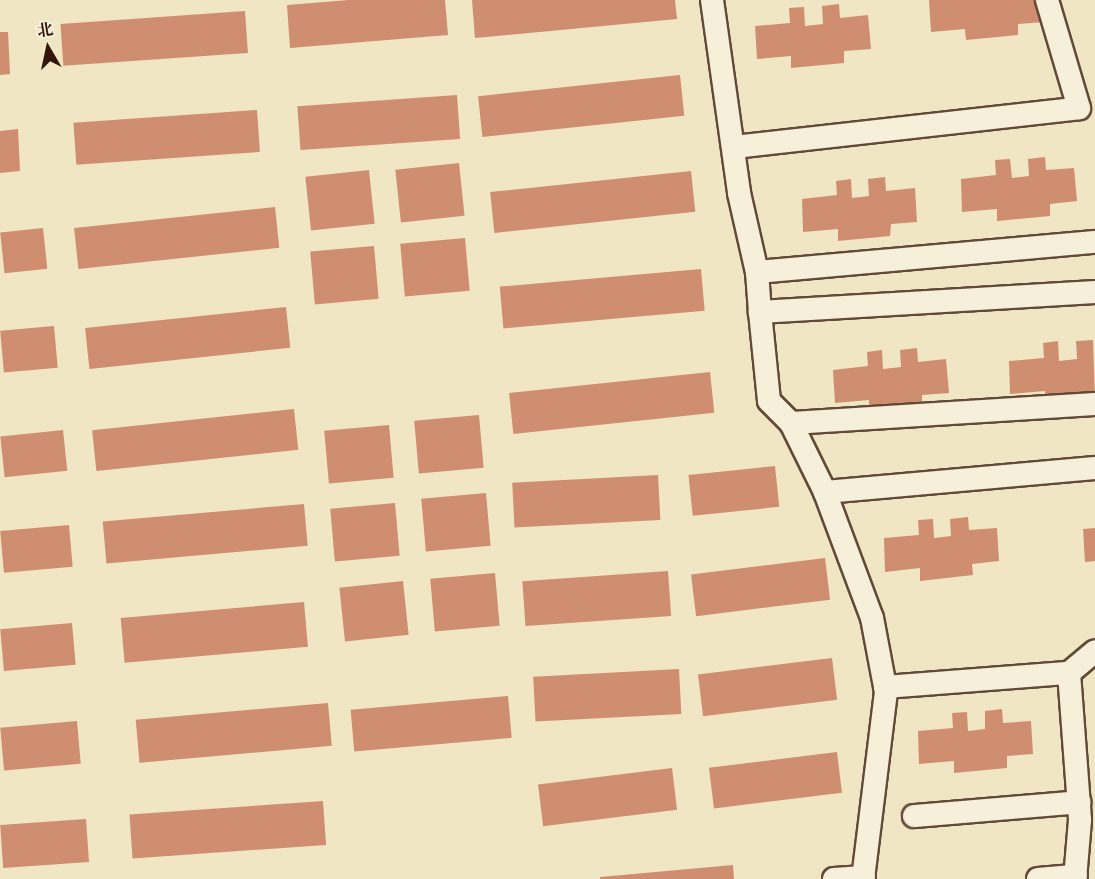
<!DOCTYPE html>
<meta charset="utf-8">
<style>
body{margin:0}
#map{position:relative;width:1095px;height:879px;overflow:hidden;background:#f1e6c4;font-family:"IM FELL French Canon","Noto Serif SC",serif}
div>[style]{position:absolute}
.building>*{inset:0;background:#cf8e6f;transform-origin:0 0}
.roads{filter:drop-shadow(2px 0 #624a38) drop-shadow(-2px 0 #624a38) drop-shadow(0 2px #624a38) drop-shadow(0 -2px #624a38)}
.street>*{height:22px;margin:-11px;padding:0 11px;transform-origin:11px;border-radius:11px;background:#f6efd9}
span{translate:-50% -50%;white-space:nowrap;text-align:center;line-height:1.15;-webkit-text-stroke:4.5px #f6efd9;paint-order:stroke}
.north{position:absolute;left:18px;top:18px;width:60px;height:60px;-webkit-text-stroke:4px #f6efd9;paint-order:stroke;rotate:351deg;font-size:16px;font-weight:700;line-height:24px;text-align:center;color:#331609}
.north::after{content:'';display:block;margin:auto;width:21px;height:27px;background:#331609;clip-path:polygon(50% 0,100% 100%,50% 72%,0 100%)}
</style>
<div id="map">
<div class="building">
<i style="clip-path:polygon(349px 0,445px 0,448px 35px,290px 48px,287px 5px)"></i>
<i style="clip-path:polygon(472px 0,675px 0,677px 19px,475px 38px)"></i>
<i style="clip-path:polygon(929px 0,1043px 0,1045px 22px,1018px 24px,1018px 35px,966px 40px,965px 29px,931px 32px)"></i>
<i style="clip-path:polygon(839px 4px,840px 18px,868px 15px,871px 49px,844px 51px,844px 63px,791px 68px,791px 56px,757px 59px,755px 26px,790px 23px,789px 8px,804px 7px,805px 26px,823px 24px,822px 6px)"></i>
<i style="left:245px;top:11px;width:42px;height:185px;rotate:86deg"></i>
<i style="clip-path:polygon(0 32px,8px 32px,10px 74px,0 75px)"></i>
<i style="left:680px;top:75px;width:41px;height:203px;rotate:84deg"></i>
<i style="left:457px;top:95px;width:44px;height:160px;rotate:86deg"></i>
<i style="left:257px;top:110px;width:42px;height:184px;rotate:86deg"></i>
<i style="clip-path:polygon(18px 129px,20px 171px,0 173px,0 131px)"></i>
<i style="clip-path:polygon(1045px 157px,1046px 170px,1074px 168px,1077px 201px,1050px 204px,1050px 216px,997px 221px,997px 209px,962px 212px,961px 179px,996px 175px,995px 160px,1010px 159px,1012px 178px,1029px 176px,1028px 159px)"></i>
<i style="left:459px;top:163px;width:53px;height:64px;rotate:84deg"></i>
<i style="left:369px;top:170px;width:54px;height:64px;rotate:84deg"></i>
<i style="left:691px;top:171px;width:41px;height:202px;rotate:84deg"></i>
<i style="clip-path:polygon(885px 177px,886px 191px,915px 188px,917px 222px,891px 224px,890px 236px,838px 241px,838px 229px,803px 232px,802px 199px,837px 195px,836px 181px,851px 179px,852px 198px,869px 196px,868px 179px)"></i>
<i style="left:275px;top:207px;width:41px;height:202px;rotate:84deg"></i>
<i style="left:43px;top:228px;width:41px;height:43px;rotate:84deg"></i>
<i style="left:465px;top:238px;width:53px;height:65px;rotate:85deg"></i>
<i style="left:374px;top:246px;width:53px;height:64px;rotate:85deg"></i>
<i style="left:701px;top:269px;width:42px;height:202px;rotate:85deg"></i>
<i style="left:286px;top:307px;width:41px;height:202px;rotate:84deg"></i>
<i style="left:54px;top:326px;width:42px;height:54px;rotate:85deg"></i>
<i style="clip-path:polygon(1093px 340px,1095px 399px,1045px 403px,1045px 391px,1010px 394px,1009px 361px,1044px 358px,1043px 343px,1058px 341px,1059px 361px,1077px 359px,1076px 341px)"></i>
<i style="clip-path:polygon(917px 348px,918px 362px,946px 359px,949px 393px,922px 395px,922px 407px,869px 412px,869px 400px,835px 403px,833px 370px,868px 366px,867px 352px,882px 350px,883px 369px,901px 367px,900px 350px)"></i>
<i style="left:710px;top:372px;width:41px;height:202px;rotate:84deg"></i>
<i style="left:294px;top:409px;width:41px;height:203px;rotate:84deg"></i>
<i style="left:479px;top:415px;width:53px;height:65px;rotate:85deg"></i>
<i style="left:389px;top:425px;width:53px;height:65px;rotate:85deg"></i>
<i style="left:63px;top:430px;width:41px;height:63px;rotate:84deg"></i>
<i style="left:775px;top:466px;width:41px;height:87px;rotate:84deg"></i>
<i style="left:658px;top:475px;width:45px;height:146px;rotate:87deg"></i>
<i style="left:486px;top:493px;width:53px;height:65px;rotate:85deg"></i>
<i style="left:395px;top:503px;width:53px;height:65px;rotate:85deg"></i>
<i style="left:304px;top:504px;width:42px;height:202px;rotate:85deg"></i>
<i style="clip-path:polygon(968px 517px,969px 530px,997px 528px,999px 561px,972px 564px,973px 575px,920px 581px,920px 568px,885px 572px,884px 538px,919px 535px,918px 520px,933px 519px,934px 538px,951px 536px,950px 519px)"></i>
<i style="left:69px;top:525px;width:42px;height:69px;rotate:85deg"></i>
<i style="clip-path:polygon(1095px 528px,1095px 561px,1085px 562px,1083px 529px)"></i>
<i style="left:825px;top:558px;width:42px;height:135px;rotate:83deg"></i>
<i style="left:668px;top:571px;width:45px;height:146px;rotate:86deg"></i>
<i style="left:495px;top:573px;width:53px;height:65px;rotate:85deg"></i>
<i style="left:403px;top:581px;width:54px;height:64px;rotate:84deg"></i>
<i style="left:304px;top:602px;width:45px;height:184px;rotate:85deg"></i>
<i style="left:72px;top:623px;width:42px;height:72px;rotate:85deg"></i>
<i style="left:832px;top:658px;width:42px;height:135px;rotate:83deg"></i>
<i style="left:679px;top:669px;width:45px;height:146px;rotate:87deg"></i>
<i style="left:508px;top:696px;width:42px;height:158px;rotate:85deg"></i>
<i style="left:328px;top:703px;width:43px;height:193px;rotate:85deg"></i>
<i style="clip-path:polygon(1002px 709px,1003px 723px,1031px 721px,1033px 754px,1007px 756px,1007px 768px,954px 773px,954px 761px,919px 764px,918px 731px,953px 728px,952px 713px,967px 712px,968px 731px,985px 729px,985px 711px)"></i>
<i style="left:77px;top:721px;width:43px;height:77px;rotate:85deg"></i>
<i style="left:837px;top:752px;width:41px;height:129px;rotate:83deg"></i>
<i style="left:672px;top:768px;width:42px;height:135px;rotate:83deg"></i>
<i style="left:323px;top:801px;width:44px;height:194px;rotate:86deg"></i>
<i style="left:86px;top:819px;width:43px;height:86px;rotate:86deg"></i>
<i style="clip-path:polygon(733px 865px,734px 879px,600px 879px,600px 877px)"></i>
</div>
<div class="roads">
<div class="street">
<i style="left:712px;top:0;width:195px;rotate:82deg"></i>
<i style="left:739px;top:193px;width:81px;rotate:77.2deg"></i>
<i style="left:757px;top:272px;width:339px;rotate:-5.1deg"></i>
<i style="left:734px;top:147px;width:347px;rotate:-6.4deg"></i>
<i style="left:1079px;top:108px;width:113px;rotate:-106.5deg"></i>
<i style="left:757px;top:272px;width:40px;rotate:85.7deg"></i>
<i style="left:1095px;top:292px;width:336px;rotate:176.6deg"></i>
<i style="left:760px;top:312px;width:89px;rotate:84.2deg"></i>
<i style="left:769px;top:401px;width:31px;rotate:45deg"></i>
<i style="left:791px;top:423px;width:305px;rotate:-3.6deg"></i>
<i style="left:791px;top:423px;width:77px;rotate:63.8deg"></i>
<i style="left:1069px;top:673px;width:147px;rotate:85.7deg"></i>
<i style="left:1080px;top:820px;width:59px;rotate:94.8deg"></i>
<i style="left:885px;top:687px;width:185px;rotate:-4.4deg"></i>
<i style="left:1069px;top:673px;width:34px;rotate:-40deg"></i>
<i style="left:914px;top:816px;width:166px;rotate:-4.8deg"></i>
<i style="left:834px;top:879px;width:30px;rotate:-4deg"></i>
<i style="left:863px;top:879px;width:188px;rotate:-83deg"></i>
<i style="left:886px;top:692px;width:75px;rotate:-100.7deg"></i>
<i style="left:872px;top:618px;width:134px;rotate:-110.5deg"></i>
<i style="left:825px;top:492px;width:271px;rotate:-5.1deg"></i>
<i style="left:1038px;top:879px;width:38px;rotate:-5deg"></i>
</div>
</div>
<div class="north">北</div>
</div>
